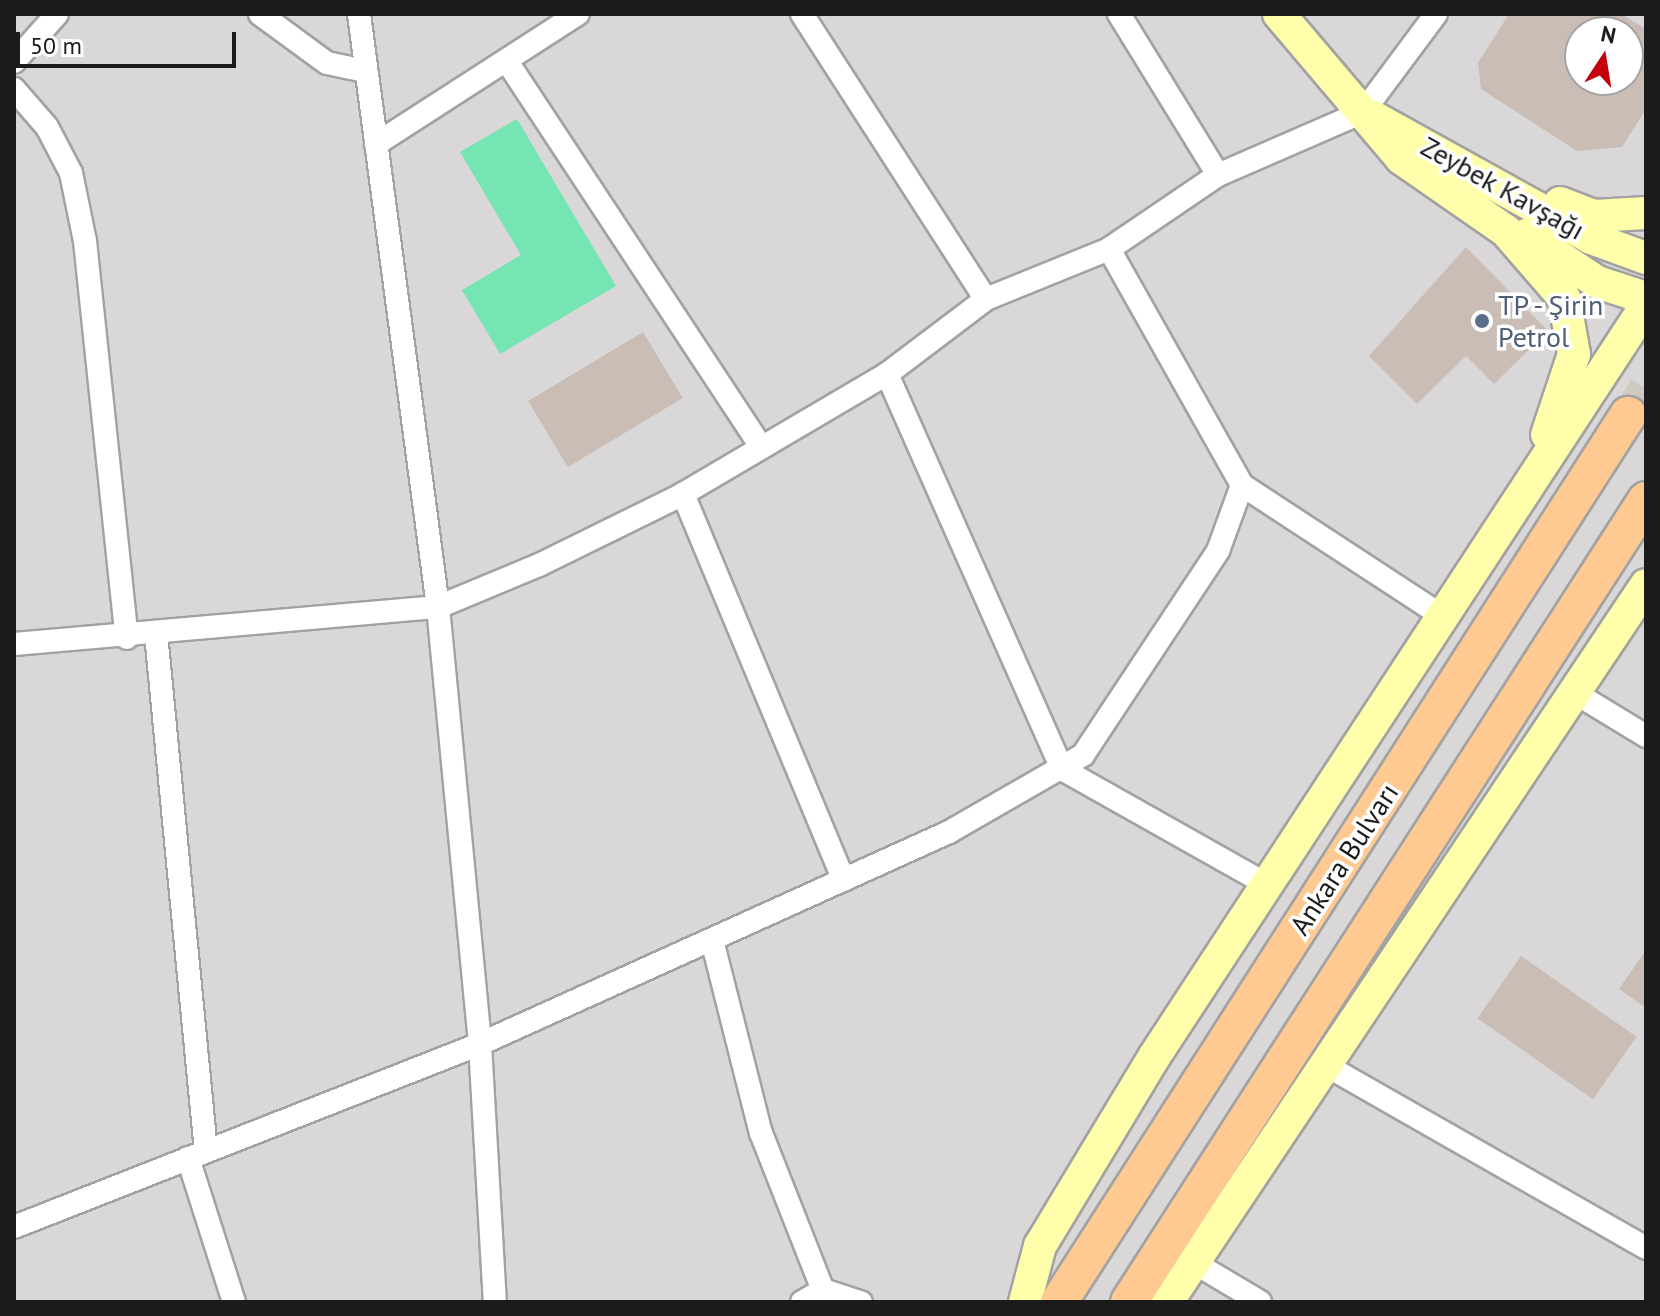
<!DOCTYPE html>
<meta charset="utf-8">
<style>
body{margin:0}
#map{position:relative;width:1660px;height:1316px;overflow:hidden;background:#eee8de;font-family:"PT Sans",sans-serif}
div>[style]{position:absolute}
.residential>*{inset:0;background:#d9d7d7}
.pitch>*{inset:0;background:#74e5b3}
.building>*{inset:0;background:#c9bdb5;transform-origin:0 0}
.secondary-tunnel>*{height:32px;margin-top:-16px;transform-origin:0;background:repeating-linear-gradient(90deg,#cec9c1 0 32px,transparent 0 48px)}
.roads{filter:drop-shadow(2px 0 #a2a2a2) drop-shadow(-2px 0 #a2a2a2) drop-shadow(0 2px #a2a2a2) drop-shadow(0 -2px #a2a2a2)}
.street>*{height:22px;margin:-11px;padding:0 11px;transform-origin:11px;border-radius:11px;background:#fff}
.secondary>*{height:32px;margin:-16px;padding:0 16px;transform-origin:16px;border-radius:16px;background:#ffffab}
.primary>*{height:36px;margin:-18px;padding:0 18px;transform-origin:18px;border-radius:18px;background:#ffca92}
.dots>*{width:22px;height:22px;translate:-50% -50%;box-sizing:border-box;border:4px solid #fff;border-radius:50%}
span{translate:-50% -50%;white-space:nowrap;text-align:center;line-height:1.15;-webkit-text-stroke:7px #fff;paint-order:stroke}
.street-label{font-size:28px;color:#1b1b1b}
.service-label{font-size:28px;color:#4e5e75}
.left{translate:0 -50%;text-align:left}
.frame{position:absolute;inset:0;border:16px solid #1b1b1b;pointer-events:none}
.north{position:absolute;left:1564px;top:16px;width:80px;height:80px;box-sizing:border-box;background:#fff;border:2px solid #a4a4a4;border-radius:50%;rotate:12deg;font-size:22px;font-weight:700;line-height:32px;text-align:center;color:#1b1b1b}
.north::after{content:'';display:block;margin:auto;width:28px;height:36px;background:#c5000a;clip-path:polygon(50% 0,100% 100%,50% 72%,0 100%)}
.scale{position:absolute;left:16px;top:32px;width:220px;height:36px;box-sizing:border-box;border:4px solid #1b1b1b;border-top:0;padding-left:10px;font-size:24px;line-height:28px;white-space:nowrap;color:#1b1b1b;-webkit-text-stroke:6px #fff;paint-order:stroke}
</style>
<div id="map">
<div class="residential">
<i style="clip-path:polygon(evenodd,14px 14px,1646px 14px,1646px 1302px,14px 1302px,14px 14px,1580px 32px,1628px 32px,1628px 80px,1580px 80px,1580px 32px)"></i>
</div>
<div class="pitch">
<i style="clip-path:polygon(517px 119px,616px 286px,500px 354px,462px 290px,521px 255px,460px 152px)"></i>
</div>
<div class="building">
<i style="clip-path:polygon(evenodd,1509px 14px,1621px 14px,1646px 29px,1646px 109px,1622px 147px,1577px 151px,1481px 89px,1478px 63px,1509px 14px,1580px 32px,1628px 32px,1628px 80px,1580px 80px,1580px 32px)"></i>
<i style="clip-path:polygon(1466px 247px,1548px 331px,1494px 384px,1466px 356px,1417px 404px,1369px 356px)"></i>
<i style="left:643px;top:332px;width:77px;height:134px;rotate:59deg"></i>
<i style="clip-path:polygon(1646px 950px,1646px 1008px,1619px 989px)"></i>
<i style="left:1521px;top:956px;width:141px;height:76px;rotate:35deg"></i>
</div>
<div class="secondary-tunnel">
<i style="left:1628px;top:415px;width:34px;rotate:-58deg"></i>
</div>
<div class="roads">
<div class="street">
<i style="left:260px;top:14px;width:83px;rotate:36.2deg"></i>
<i style="left:327px;top:63px;width:40px;rotate:12deg"></i>
<i style="left:359px;top:14px;width:598px;rotate:82.41deg"></i>
<i style="left:438px;top:607px;width:439px;rotate:84.5deg"></i>
<i style="left:480px;top:1044px;width:258px;rotate:86.7deg"></i>
<i style="left:802px;top:14px;width:339px;rotate:57.2deg"></i>
<i style="left:1119px;top:14px;width:189px;rotate:58.4deg"></i>
<i style="left:14px;top:62px;width:64px;rotate:-48.1deg"></i>
<i style="left:508px;top:63px;width:458px;rotate:56.6deg"></i>
<i style="left:14px;top:89px;width:50px;rotate:49deg"></i>
<i style="left:47px;top:127px;width:52px;rotate:62.4deg"></i>
<i style="left:71px;top:173px;width:69px;rotate:78.4deg"></i>
<i style="left:85px;top:241px;width:399px;rotate:84deg"></i>
<i style="left:376px;top:144px;width:240px;rotate:-32.8deg"></i>
<i style="left:887px;top:374px;width:432px;rotate:66.1deg"></i>
<i style="left:1062px;top:769px;width:236px;rotate:29.4deg"></i>
<i style="left:1242px;top:485px;width:238px;rotate:33.2deg"></i>
<i style="left:683px;top:494px;width:418px;rotate:67.4deg"></i>
<i style="left:156px;top:634px;width:519px;rotate:84.48deg"></i>
<i style="left:14px;top:644px;width:426px;rotate:-5deg"></i>
<i style="left:438px;top:607px;width:109px;rotate:-22.6deg"></i>
<i style="left:539px;top:565px;width:161px;rotate:-26.2deg"></i>
<i style="left:683px;top:494px;width:237px;rotate:-30.5deg"></i>
<i style="left:887px;top:374px;width:124px;rotate:-37.1deg"></i>
<i style="left:986px;top:299px;width:133px;rotate:-22.1deg"></i>
<i style="left:1109px;top:249px;width:132px;rotate:-34.2deg"></i>
<i style="left:1218px;top:175px;width:158px;rotate:-23.5deg"></i>
<i style="left:1363px;top:112px;width:122px;rotate:-53.3deg"></i>
<i style="left:1577px;top:694px;width:81px;rotate:31.3deg"></i>
<i style="left:712px;top:940px;width:199px;rotate:75.8deg"></i>
<i style="left:761px;top:1133px;width:169px;rotate:68.5deg"></i>
<i style="left:1327px;top:1066px;width:367px;rotate:29.7deg"></i>
<i style="left:188px;top:1158px;width:151px;rotate:72.3deg"></i>
<i style="left:14px;top:1227px;width:501px;rotate:-21.44deg"></i>
<i style="left:480px;top:1044px;width:515px;rotate:-24.32deg"></i>
<i style="left:949px;top:832px;width:155px;rotate:-29.9deg"></i>
<i style="left:1083px;top:755px;width:245px;rotate:-56.5deg"></i>
<i style="left:1218px;top:551px;width:70px;rotate:-70deg"></i>
<i style="left:1242px;top:485px;width:271px;rotate:-119.4deg"></i>
<i style="left:1193px;top:1262px;width:78px;rotate:30.8deg"></i>
<i style="left:802px;top:1302px;width:24px;rotate:-30deg"></i>
<i style="left:823px;top:1290px;width:40px;rotate:18deg"></i>
</div>
<div class="secondary">
<i style="left:1279px;top:14px;width:189px;rotate:49.7deg"></i>
<i style="left:1401px;top:158px;width:128px;rotate:34.8deg"></i>
<i style="left:1506px;top:231px;width:89px;rotate:49.1deg"></i>
<i style="left:1564px;top:298px;width:57px;rotate:79.9deg"></i>
<i style="left:1574px;top:354px;width:85px;rotate:108.4deg"></i>
<i style="left:1373px;top:117px;width:249px;rotate:29deg"></i>
<i style="left:1591px;top:238px;width:59px;rotate:20deg"></i>
<i style="left:1560px;top:203px;width:36px;rotate:21deg"></i>
<i style="left:1594px;top:216px;width:52px;rotate:-3.3deg"></i>
<i style="left:1526px;top:235px;width:85px;rotate:33.5deg"></i>
<i style="left:1597px;top:282px;width:52px;rotate:18.1deg"></i>
<i style="left:1025px;top:1302px;width:58px;rotate:-75deg"></i>
<i style="left:1040px;top:1246px;width:221px;rotate:-58.9deg"></i>
<i style="left:1154px;top:1057px;width:898px;rotate:-56.77deg"></i>
<i style="left:1167px;top:1302px;width:862px;rotate:-56.25deg"></i>
</div>
<div class="primary">
<i style="left:1059px;top:1302px;width:1054px;rotate:-57.32deg"></i>
<i style="left:1129px;top:1302px;width:954px;rotate:-57.19deg"></i>
</div>
</div>
<div class="dots">
<i style="left:1482px;top:321px;background:#5c6f8a"></i>
</div>
<div class="street-label">
<span style="left:1503px;top:188px;rotate:29deg">Zeybek Kavşağı</span>
<span style="left:1344px;top:859px;rotate:-57deg">Ankara Bulvarı</span>
</div>
<div class="service-label">
<span class="left" style="left:1498px;top:321px">TP - Şirin<br>Petrol</span>
</div>
<div class="frame"></div>
<div class="north">N</div>
<div class="scale">50 m</div>
</div>
